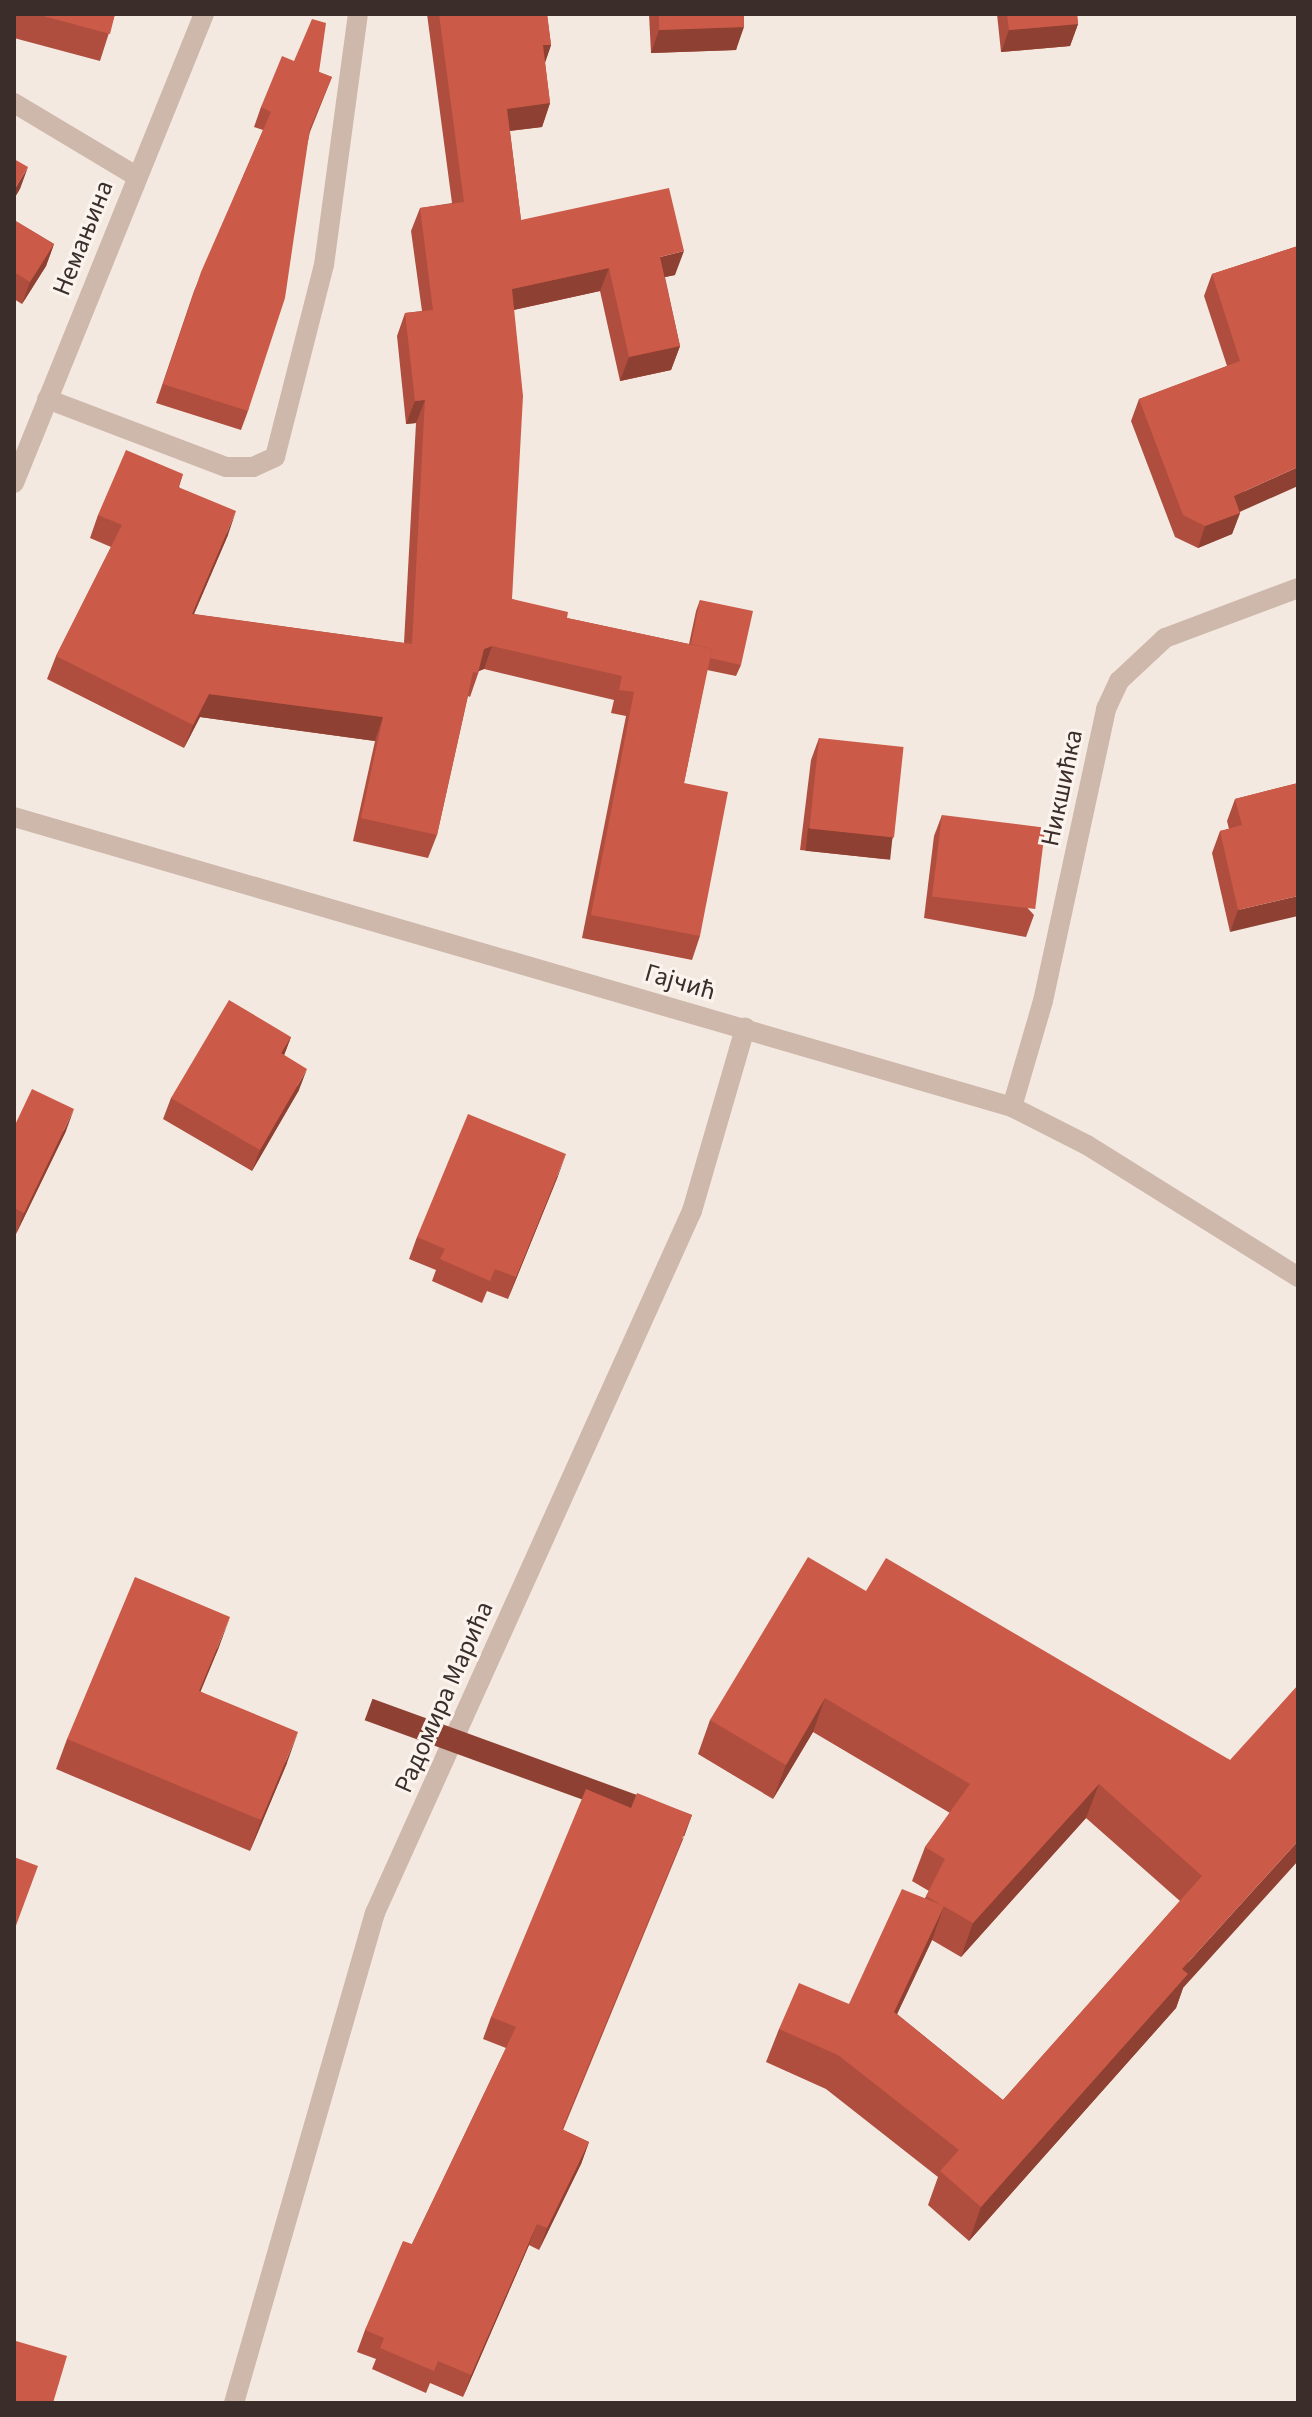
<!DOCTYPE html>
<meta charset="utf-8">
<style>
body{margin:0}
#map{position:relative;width:1312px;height:2417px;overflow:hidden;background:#f4e9e0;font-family:"Source Sans 3",sans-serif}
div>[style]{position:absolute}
.minor>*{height:20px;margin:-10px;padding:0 10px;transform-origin:10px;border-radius:10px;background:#ceb7ab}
.wall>*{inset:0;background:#af4e3e}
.shaded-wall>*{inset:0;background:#8e4032;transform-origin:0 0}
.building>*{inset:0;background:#cb5b48;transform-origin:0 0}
span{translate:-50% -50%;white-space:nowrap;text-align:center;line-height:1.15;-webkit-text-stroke:6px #fbf3ed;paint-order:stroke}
.street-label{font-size:26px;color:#3b2e2a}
.frame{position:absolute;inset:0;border:16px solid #3b2e2a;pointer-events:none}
</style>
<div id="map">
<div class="minor">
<i style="left:14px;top:103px;width:142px;rotate:30.9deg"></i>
<i style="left:47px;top:399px;width:191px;rotate:20.8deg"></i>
<i style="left:226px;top:467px;width:27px"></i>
<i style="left:253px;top:467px;width:24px;rotate:-24deg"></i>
<i style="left:275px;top:457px;width:198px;rotate:-75.7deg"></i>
<i style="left:324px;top:265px;width:253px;rotate:-82.3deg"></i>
<i style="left:14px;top:483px;width:506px;rotate:-67.95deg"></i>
<i style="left:14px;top:817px;width:1039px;rotate:16.2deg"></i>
<i style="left:1012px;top:1107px;width:84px;rotate:26.9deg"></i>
<i style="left:1087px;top:1145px;width:249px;rotate:32deg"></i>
<i style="left:1012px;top:1107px;width:110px;rotate:-73.7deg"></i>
<i style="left:1043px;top:1001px;width:299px;rotate:-77.8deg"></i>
<i style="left:1106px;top:709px;width:31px;rotate:-65deg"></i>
<i style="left:1119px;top:681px;width:63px;rotate:-43.1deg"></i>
<i style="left:1165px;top:638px;width:142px;rotate:-20.6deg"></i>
<i style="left:234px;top:2403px;width:510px;rotate:-73.95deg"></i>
<i style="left:375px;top:1913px;width:770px;rotate:-65.7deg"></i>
<i style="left:692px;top:1211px;width:191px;rotate:-73.8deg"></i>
</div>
<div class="wall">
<i style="clip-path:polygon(14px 14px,115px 14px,100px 61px,14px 38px)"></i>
<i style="clip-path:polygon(427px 14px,547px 14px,551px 45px,545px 63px,550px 103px,542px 127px,510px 131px,521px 220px,675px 275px,665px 277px,680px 346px,671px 370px,620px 381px,600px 291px,514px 310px,512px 599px,567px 618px,689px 644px,696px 611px,700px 600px,741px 665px,736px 676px,707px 670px,684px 783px,700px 936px,692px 960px,582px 938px,626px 716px,611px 713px,614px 700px,484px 669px,479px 671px,470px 697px,468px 696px,437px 835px,428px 858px,353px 841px,375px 741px,200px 717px,184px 748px,47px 679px,56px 656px,111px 547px,90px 538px,98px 515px,183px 474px,179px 487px,228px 535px,194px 614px,404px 643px,416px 423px,406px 424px,397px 336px,405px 313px,422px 311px,411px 231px,420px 208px,452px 203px)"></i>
<i style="clip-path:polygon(649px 14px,744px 14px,736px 50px,651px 53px)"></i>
<i style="clip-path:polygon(997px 14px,1077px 14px,1078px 24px,1070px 46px,1001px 52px)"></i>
<i style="clip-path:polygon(319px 72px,332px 77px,310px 132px,248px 411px,241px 430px,156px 403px,194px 291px,263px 130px,254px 127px,261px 107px)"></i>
<i style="clip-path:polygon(14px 220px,54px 244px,46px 266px,22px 304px,14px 299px)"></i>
<i style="clip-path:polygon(1298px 246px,1240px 513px,1232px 534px,1198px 548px,1175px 537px,1131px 421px,1139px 399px,1227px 366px,1204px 296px,1212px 274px)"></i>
<i style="clip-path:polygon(819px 738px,893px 837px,885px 859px,800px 850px,811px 760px)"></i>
<i style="clip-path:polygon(1298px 783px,1230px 932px,1212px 853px,1220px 831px,1229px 829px,1227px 821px,1235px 799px)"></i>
<i style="clip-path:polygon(942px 815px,1034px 915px,1026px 937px,924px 918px,934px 836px)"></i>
<i style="clip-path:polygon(291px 1037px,284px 1055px,299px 1090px,252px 1171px,163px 1119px,171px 1098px)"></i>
<i style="clip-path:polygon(14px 1127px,66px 1131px,16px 1234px,14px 1233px)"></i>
<i style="clip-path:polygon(558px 1176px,508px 1299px,487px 1291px,482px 1303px,432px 1281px,436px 1270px,409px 1259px,417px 1237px)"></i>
<i style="clip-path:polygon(evenodd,866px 1591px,1230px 1760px,1183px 1988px,1176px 2008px,969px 2241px,928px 2205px,938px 2177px,826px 2089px,766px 2062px,779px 2029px,849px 2004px,925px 1898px,929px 1891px,912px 1881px,925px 1847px,950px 1813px,813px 1732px,773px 1799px,698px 1754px,710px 1720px,866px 1591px,1086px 1818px,1180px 1901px,1003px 2100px,897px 2014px,932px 1940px,961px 1957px,1086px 1818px)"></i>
<i style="clip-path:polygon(219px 1647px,200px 1691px,287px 1763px,250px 1851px,56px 1769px,67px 1739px)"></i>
<i style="clip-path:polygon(684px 1837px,563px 2130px,589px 2142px,581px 2164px,539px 2250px,529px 2245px,463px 2397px,430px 2383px,426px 2393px,372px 2369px,376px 2359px,357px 2352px,365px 2330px,412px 2244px,506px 2048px,483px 2039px,491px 2017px)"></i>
</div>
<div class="shaded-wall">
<i style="clip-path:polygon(1078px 24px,1070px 46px,1001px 52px,1009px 30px)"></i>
<i style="clip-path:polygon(744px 27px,736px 50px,651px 53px,659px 30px)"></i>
<i style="clip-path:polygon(543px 45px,551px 45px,543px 68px)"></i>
<i style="clip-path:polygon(550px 103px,542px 127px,499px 132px,507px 109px)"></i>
<i style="clip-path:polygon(28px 167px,20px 189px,14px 199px,14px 190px)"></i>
<i style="clip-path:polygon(54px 244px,46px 266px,22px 304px,30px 282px)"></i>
<i style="clip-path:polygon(684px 251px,675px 275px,651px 280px,660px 257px)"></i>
<i style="clip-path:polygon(609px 268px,600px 291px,503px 312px,512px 289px)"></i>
<i style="clip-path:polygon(680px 346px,671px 370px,620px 381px,629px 357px)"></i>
<i style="clip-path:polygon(425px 400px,416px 423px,406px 424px,415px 401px)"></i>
<i style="clip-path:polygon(1298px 467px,1298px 486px,1226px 518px,1234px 496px)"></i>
<i style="clip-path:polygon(236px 511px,228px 535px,184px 637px,192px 614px)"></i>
<i style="clip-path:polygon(1240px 513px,1232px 534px,1198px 548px,1205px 526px)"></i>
<i style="clip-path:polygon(492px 646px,484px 669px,476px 672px,484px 649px)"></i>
<i style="clip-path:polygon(209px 694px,383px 717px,375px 741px,200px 717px,184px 748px,193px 725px)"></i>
<i style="left:808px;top:828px;width:85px;height:23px;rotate:6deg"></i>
<i style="clip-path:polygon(1298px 896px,1298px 916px,1230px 932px,1238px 910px)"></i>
<i style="clip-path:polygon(291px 1037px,283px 1058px,281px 1053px)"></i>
<i style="clip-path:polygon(307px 1069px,299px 1090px,252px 1171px,260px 1150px)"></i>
<i style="clip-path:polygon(74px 1109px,66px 1131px,16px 1234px,24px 1213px)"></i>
<i style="clip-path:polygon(566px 1154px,558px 1176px,508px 1299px,516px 1277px)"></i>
<i style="clip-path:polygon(230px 1617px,219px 1647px,188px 1722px,199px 1691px)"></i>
<i style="clip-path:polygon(825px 1698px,813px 1732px,773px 1799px,786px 1765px)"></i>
<i style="clip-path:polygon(298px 1732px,287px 1763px,250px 1851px,261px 1820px)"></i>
<i style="clip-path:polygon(1099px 1784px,1086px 1818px,961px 1957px,973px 1923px)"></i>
<i style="left:692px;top:1815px;width:23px;height:340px;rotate:110deg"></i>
<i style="clip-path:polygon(1298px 1841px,1298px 1861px,1183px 1988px,1176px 2008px,969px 2241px,981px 2207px,1182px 1969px)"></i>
<i style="clip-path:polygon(944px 1906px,932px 1940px,882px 2046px,894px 2012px)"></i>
<i style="clip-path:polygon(589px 2142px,581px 2164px,539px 2250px,547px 2228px)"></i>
<i style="clip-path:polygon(537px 2224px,529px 2245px,463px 2397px,471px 2375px)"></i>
</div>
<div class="building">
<i style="clip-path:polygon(36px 14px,115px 14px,110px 34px)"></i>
<i style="clip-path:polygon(439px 14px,547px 14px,551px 45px,543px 45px,550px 103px,507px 109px,521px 220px,669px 188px,684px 251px,660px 257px,680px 346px,629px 357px,609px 268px,512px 289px,523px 396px,512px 599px,568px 612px,567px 618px,712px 649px,684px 783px,728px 792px,700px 936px,591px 915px,634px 692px,619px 690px,622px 676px,492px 646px,484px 649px,478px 673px,473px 672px,437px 835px,361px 818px,383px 717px,209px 694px,193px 725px,56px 656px,122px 525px,98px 515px,126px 450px,183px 474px,178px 487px,236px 511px,192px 614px,412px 644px,425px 400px,415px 401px,405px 313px,433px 310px,420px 208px,464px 202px)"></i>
<i style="clip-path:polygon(659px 14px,744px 14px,744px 27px,659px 30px)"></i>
<i style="clip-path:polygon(1007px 14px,1077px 14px,1078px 24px,1009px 30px)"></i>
<i style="clip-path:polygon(312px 19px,326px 23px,319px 72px,332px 77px,310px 128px,285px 298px,248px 411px,163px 384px,201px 272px,271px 112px,261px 107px,282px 56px,294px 61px)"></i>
<i style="clip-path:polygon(14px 159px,28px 167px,14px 190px)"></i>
<i style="clip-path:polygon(14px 220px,54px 244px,30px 282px,14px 272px)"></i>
<i style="clip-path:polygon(1298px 246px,1298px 467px,1234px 496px,1240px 513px,1205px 526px,1183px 515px,1139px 399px,1240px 361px,1212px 274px)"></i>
<i style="clip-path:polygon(700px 600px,753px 611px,741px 665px,710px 658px,712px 649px,691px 644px)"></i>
<i style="left:819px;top:738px;width:85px;height:91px;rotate:6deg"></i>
<i style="clip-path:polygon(1298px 783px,1298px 896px,1238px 910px,1220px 831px,1242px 825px,1235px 799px)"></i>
<i style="left:942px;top:815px;width:104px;height:82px;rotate:7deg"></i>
<i style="clip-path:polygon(229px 1000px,291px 1037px,281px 1053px,307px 1069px,260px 1150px,171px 1098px)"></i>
<i style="clip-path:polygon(32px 1089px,74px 1109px,24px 1213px,14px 1208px,14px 1127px)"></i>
<i style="clip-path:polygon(468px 1114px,566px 1154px,516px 1277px,495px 1269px,490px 1281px,440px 1259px,445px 1249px,417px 1237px)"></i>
<i style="clip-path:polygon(808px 1557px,866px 1591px,886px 1558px,1230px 1760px,1298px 1685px,1298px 1841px,1182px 1969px,1188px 1974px,981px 2207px,940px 2171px,959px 2150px,838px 2055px,779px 2029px,799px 1983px,849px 2004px,902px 1889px,944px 1906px,894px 2012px,1003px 2100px,1202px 1876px,1099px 1784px,973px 1923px,926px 1896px,945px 1859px,925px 1847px,970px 1784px,825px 1698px,786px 1765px,710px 1720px)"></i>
<i style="clip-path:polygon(135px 1577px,230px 1617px,199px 1691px,298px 1732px,261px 1820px,67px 1739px)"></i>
<i style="clip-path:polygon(586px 1789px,631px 1808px,637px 1793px,692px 1815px,562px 2129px,589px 2142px,547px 2228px,537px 2224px,471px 2375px,438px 2361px,434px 2371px,380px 2348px,384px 2338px,365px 2330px,403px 2241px,412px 2244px,516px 2027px,491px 2017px)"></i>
<i style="clip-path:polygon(14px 1857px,38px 1866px,14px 1931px)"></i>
<i style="clip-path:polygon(16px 2341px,67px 2356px,53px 2403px,14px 2403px,14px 2347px)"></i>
</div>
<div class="street-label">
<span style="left:83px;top:238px;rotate:-68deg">Немањина</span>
<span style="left:1062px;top:788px;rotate:-78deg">Никшићка</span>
<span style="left:680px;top:982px;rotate:16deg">Гајчић</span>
<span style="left:444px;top:1697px;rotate:-66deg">Радомира Марића</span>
</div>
<div class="frame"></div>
</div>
